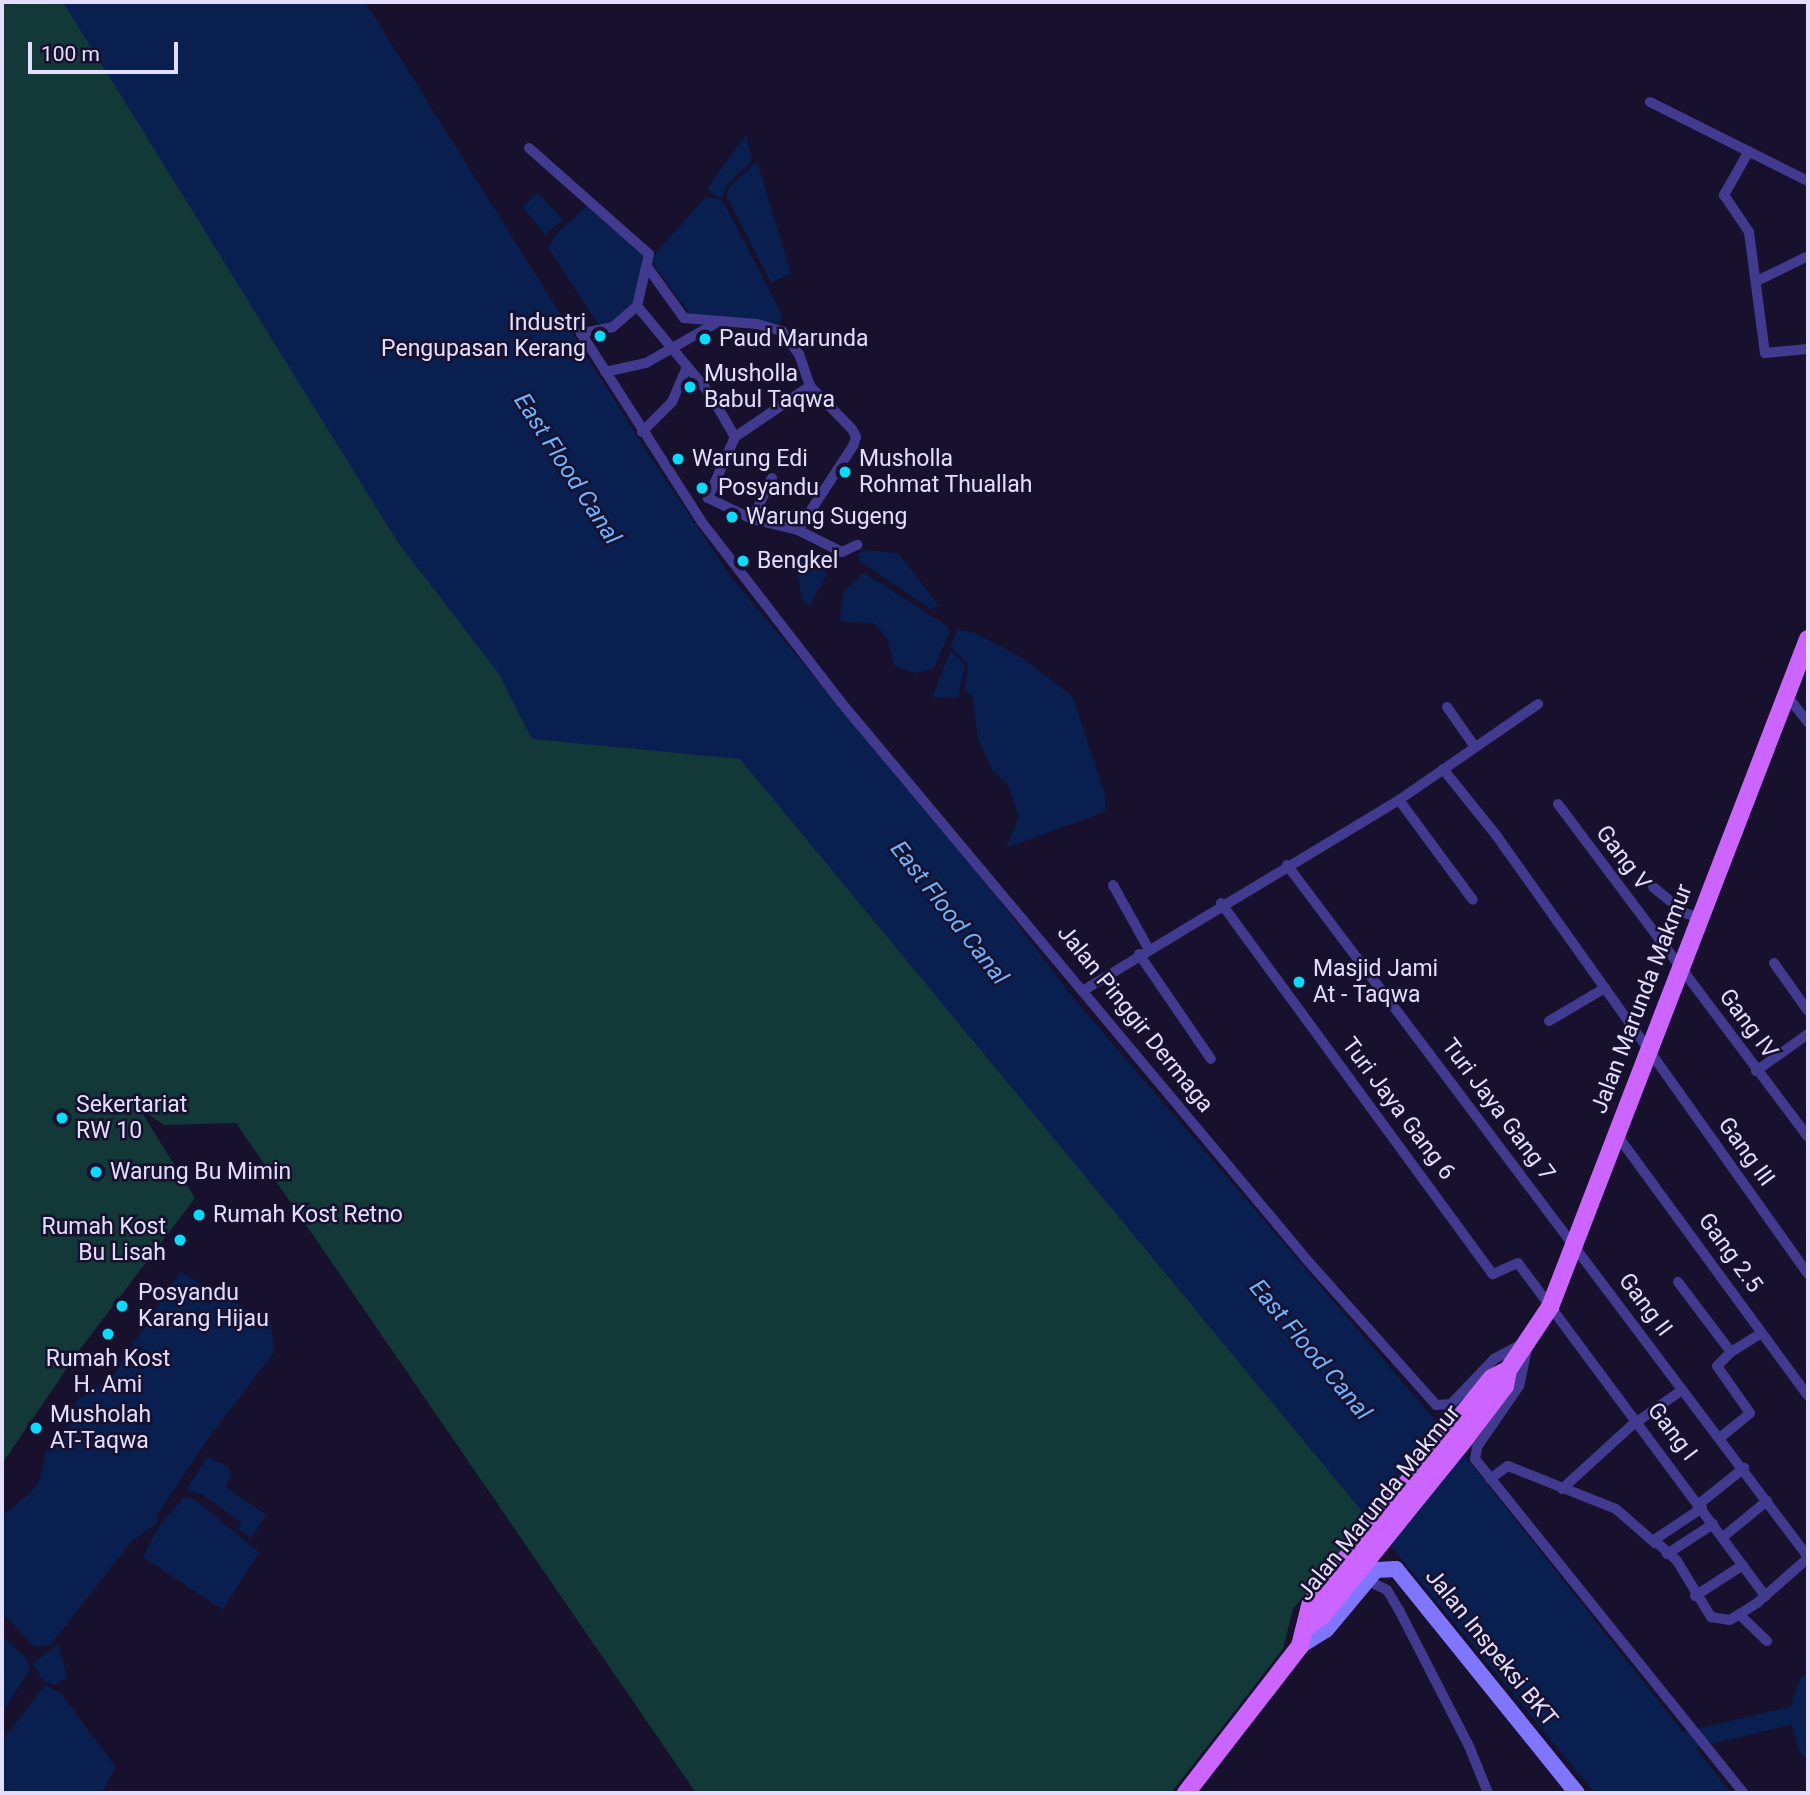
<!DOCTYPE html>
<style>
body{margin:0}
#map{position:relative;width:1810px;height:1795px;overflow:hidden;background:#17112e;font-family:Roboto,sans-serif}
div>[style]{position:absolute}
.green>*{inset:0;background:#133838}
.water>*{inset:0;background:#091f4f}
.river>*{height:18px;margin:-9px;padding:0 9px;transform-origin:9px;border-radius:9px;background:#091f4f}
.street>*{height:10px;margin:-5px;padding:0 5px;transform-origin:5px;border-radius:5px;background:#413a8f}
.secondary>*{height:16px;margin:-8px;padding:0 8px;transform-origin:8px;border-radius:8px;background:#7f75ff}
.primary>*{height:18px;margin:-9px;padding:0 9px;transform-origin:9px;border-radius:9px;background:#cc65ff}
.dots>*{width:19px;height:19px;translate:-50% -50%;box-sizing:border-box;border:4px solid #17112e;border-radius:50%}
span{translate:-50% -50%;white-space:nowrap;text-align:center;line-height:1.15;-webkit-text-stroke:5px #17112e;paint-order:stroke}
.poi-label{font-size:23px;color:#e3deff}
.right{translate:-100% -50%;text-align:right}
.left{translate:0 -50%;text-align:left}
.street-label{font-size:23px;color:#e3deff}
.water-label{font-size:24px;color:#6cb4ff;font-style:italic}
.frame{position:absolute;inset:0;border:4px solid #e3deff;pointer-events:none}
.scale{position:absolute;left:28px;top:42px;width:150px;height:32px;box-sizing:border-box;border:4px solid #e3deff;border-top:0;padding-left:9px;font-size:21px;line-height:24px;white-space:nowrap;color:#e3deff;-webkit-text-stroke:5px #17112e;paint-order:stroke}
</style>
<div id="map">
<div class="green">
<i style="clip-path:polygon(2px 2px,71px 2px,739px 751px,1373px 1512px,1293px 1609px,1283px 1649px,1171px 1793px,696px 1793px,236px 1123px,164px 1125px,139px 1108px,195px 1198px,78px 1352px,2px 1464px)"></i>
</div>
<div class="water">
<i style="clip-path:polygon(63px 2px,365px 2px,645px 449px,731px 577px,984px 880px,1071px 995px,1454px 1442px,1731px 1793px,1595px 1793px,740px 759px,532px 739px,499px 674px,397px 541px)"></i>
<i style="clip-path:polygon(746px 134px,752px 160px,726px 186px,722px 197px,717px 197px,707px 189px)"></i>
<i style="clip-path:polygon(757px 162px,791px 273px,771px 283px,726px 195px,730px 186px)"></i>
<i style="clip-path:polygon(537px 192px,563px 219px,545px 235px,523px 207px)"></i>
<i style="clip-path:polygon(706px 196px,723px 201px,782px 315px,780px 323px,692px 316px,650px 260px)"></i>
<i style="clip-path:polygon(588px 205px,648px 255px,634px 303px,612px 325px,597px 323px,549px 249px,554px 236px)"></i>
<i style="clip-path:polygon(865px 550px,898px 553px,939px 606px,931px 609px,860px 561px,857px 554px)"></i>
<i style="clip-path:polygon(801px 558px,825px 566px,826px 576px,809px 607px,802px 598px,797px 572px)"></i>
<i style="clip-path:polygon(864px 573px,947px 626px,949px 633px,933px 669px,916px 673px,894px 666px,888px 640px,874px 623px,840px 622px,843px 593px)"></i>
<i style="clip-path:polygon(957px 629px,975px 633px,1021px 657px,1073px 697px,1106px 797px,1105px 812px,1006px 848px,1019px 817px,1008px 785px,991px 768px,978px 738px,973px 699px,965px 688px,968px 663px,951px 647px)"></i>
<i style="clip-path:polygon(951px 650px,965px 665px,958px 698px,932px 697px)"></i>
<i style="clip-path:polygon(180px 1272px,271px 1323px,274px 1352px,208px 1439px,157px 1515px,157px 1523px,132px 1541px,50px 1645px,35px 1647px,2px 1612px,2px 1516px,32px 1491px,41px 1477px,45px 1453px,67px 1429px,77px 1400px,111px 1378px)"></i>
<i style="clip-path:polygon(207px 1457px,229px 1467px,231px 1476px,225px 1486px,266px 1515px,251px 1538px,238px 1528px,241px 1522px,203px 1495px,186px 1490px)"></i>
<i style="clip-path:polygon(184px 1497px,194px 1499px,259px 1552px,223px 1610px,143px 1557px,157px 1529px)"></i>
<i style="clip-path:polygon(2px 1636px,26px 1658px,30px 1670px,2px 1712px)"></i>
<i style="clip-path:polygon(58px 1644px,67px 1677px,56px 1685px,43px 1681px,33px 1664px)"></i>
<i style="clip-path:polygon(45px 1685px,60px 1692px,116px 1767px,102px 1793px,2px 1793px,2px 1741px)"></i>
</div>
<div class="river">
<i style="left:1808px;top:1683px;width:33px;rotate:108deg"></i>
<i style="left:1798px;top:1714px;width:36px;rotate:74deg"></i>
<i style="left:1668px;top:1745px;width:134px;rotate:-13.4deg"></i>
</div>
<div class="street">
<i style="left:1650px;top:102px;width:177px;rotate:26.6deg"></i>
<i style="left:529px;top:148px;width:160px;rotate:41.5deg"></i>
<i style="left:649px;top:254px;width:53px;rotate:103deg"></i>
<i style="left:637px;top:306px;width:114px;rotate:50.3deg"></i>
<i style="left:710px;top:394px;width:50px;rotate:59.8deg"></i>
<i style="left:735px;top:437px;width:91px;rotate:-34.2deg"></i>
<i style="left:810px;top:386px;width:60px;rotate:45.7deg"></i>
<i style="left:852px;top:429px;width:9px;rotate:63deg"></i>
<i style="left:856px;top:437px;width:9px;rotate:108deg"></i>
<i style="left:853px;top:446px;width:100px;rotate:123.2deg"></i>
<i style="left:1749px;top:151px;width:51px;rotate:119.6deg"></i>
<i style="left:1724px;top:195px;width:45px;rotate:56deg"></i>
<i style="left:1749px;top:232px;width:122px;rotate:82.5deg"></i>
<i style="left:1765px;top:353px;width:43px;rotate:-5.3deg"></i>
<i style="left:648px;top:268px;width:62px;rotate:54.2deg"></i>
<i style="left:684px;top:318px;width:73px;rotate:4.7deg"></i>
<i style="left:757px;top:324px;width:26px;rotate:16deg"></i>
<i style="left:782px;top:331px;width:29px;rotate:54deg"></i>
<i style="left:799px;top:354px;width:34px;rotate:71deg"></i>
<i style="left:1757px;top:281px;width:57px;rotate:-26.1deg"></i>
<i style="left:637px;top:306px;width:32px;rotate:139deg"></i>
<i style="left:613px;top:327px;width:33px;rotate:169deg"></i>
<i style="left:581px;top:333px;width:223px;rotate:57.4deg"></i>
<i style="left:701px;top:521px;width:227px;rotate:52.3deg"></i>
<i style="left:840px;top:701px;width:728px;rotate:50.12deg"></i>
<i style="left:1307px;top:1260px;width:194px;rotate:48.3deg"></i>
<i style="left:1436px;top:1405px;width:15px;rotate:-4deg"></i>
<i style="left:1451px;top:1404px;width:62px;rotate:-46.3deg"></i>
<i style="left:1494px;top:1359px;width:34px;rotate:-28deg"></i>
<i style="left:605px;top:372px;width:42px;rotate:-12.4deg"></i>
<i style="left:646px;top:363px;width:83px;rotate:-29.7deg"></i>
<i style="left:642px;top:432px;width:42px;rotate:-45deg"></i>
<i style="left:672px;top:402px;width:36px;rotate:-67deg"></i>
<i style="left:735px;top:437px;width:67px;rotate:113.9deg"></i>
<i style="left:708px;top:498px;width:49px;rotate:25.5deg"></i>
<i style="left:772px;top:478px;width:46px;rotate:116deg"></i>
<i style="left:752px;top:519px;width:47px;rotate:13.4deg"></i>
<i style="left:798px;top:530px;width:49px;rotate:26.6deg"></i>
<i style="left:842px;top:552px;width:17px;rotate:-25deg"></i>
<i style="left:1785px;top:693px;width:37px;rotate:52deg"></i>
<i style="left:1447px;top:707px;width:49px;rotate:55deg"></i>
<i style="left:1443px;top:769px;width:85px;rotate:51.2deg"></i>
<i style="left:1496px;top:835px;width:539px;rotate:54.6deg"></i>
<i style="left:1399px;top:800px;width:124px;rotate:53.5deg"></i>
<i style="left:1558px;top:804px;width:416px;rotate:53.1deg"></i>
<i style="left:1287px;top:865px;width:866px;rotate:53.02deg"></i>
<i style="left:1113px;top:885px;width:72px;rotate:60.9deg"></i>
<i style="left:1653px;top:887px;width:41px;rotate:39.1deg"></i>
<i style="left:1685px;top:913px;width:16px;rotate:18deg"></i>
<i style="left:1221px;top:903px;width:460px;rotate:53.8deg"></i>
<i style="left:1493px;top:1274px;width:27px;rotate:-24deg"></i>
<i style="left:1518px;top:1263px;width:415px;rotate:53.4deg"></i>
<i style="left:1139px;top:954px;width:127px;rotate:55.6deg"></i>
<i style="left:1774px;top:963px;width:59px;rotate:54.7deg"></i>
<i style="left:1084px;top:990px;width:368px;rotate:-31.1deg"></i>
<i style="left:1399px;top:800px;width:169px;rotate:-34.6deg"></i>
<i style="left:1549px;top:1021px;width:65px;rotate:-30.5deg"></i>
<i style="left:1756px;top:1071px;width:64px;rotate:-35.4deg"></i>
<i style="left:1617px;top:1135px;width:323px;rotate:53.8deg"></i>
<i style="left:1678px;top:1282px;width:88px;rotate:52.9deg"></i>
<i style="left:1731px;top:1352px;width:36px;rotate:-32deg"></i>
<i style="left:1527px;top:1349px;width:38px;rotate:102deg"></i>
<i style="left:1519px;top:1386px;width:74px;rotate:124.5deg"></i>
<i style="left:1477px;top:1447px;width:12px;rotate:99deg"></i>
<i style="left:1475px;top:1459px;width:429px;rotate:51.2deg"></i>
<i style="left:1722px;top:1436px;width:36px;rotate:-39deg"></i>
<i style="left:1750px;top:1413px;width:57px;rotate:-125.1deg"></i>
<i style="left:1717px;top:1366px;width:20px;rotate:-45deg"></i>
<i style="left:1490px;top:1479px;width:22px;rotate:-36deg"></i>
<i style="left:1508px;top:1466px;width:116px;rotate:21.7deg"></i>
<i style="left:1616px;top:1509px;width:52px;rotate:41.1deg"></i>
<i style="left:1562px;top:1489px;width:93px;rotate:-42.4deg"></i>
<i style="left:1631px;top:1426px;width:62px;rotate:-35.2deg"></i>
<i style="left:1699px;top:1504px;width:58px;rotate:-38.7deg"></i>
<i style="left:1702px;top:1508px;width:58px;rotate:146.3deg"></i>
<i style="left:1654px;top:1540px;width:31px;rotate:42deg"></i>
<i style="left:1677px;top:1561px;width:66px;rotate:58.7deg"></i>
<i style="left:1711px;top:1617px;width:19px;rotate:9deg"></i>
<i style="left:1730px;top:1620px;width:32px;rotate:-32deg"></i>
<i style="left:1757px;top:1603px;width:68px;rotate:-41.4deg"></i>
<i style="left:1723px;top:1537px;width:57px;rotate:-39.3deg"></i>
<i style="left:1667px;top:1554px;width:55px;rotate:-33.1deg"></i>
<i style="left:1368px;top:1581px;width:21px;rotate:25deg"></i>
<i style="left:1387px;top:1590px;width:23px;rotate:59deg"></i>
<i style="left:1399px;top:1610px;width:153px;rotate:62.8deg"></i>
<i style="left:1469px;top:1746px;width:51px;rotate:68deg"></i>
<i style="left:1695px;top:1596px;width:57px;rotate:-32.9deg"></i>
<i style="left:1739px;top:1614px;width:39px;rotate:44deg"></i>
</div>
<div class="secondary">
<i style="left:1300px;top:1646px;width:31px;rotate:-32deg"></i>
<i style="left:1326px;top:1630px;width:78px;rotate:-50.2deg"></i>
<i style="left:1376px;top:1570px;width:20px;rotate:-3deg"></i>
<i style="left:1396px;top:1569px;width:288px;rotate:51.1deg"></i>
</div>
<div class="primary">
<i style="left:1305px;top:1628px;width:21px;rotate:-35deg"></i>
<i style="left:1322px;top:1616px;width:231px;rotate:-51.1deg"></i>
<i style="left:1467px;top:1436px;width:63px;rotate:-52.8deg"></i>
<i style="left:1505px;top:1386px;width:16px;rotate:-79deg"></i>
<i style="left:1508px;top:1370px;width:76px;rotate:-56.3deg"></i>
<i style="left:1550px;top:1307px;width:716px;rotate:-68.88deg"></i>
<i style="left:1186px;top:1793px;width:186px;rotate:-52.2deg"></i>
<i style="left:1300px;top:1646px;width:45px;rotate:-76deg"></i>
<i style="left:1311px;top:1602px;width:288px;rotate:-51.1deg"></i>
<i style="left:1492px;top:1378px;width:18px;rotate:-27deg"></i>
</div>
<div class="dots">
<i style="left:600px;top:336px;background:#0adbff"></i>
<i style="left:705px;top:339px;background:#0adbff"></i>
<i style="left:690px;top:387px;background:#0adbff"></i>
<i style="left:678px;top:459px;background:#0adbff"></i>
<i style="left:845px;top:472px;background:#0adbff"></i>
<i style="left:702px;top:488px;background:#0adbff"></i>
<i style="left:732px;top:517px;background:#0adbff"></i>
<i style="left:743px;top:561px;background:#0adbff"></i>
<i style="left:1299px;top:982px;background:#0adbff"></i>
<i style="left:62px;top:1118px;background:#0adbff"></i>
<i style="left:96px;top:1172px;background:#0adbff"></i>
<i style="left:199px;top:1215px;background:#0adbff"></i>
<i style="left:180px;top:1240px;background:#0adbff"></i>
<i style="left:122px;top:1306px;background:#0adbff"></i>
<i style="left:108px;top:1334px;background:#0adbff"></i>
<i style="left:36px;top:1428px;background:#0adbff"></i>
</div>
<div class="poi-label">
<span class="right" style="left:586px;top:336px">Industri<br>Pengupasan Kerang</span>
<span class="left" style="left:719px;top:339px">Paud Marunda</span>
<span class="left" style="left:704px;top:387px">Musholla<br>Babul Taqwa</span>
<span class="left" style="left:692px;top:459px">Warung Edi</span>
<span class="left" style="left:859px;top:472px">Musholla<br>Rohmat Thuallah</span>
<span class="left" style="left:718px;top:488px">Posyandu</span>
<span class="left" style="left:746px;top:517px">Warung Sugeng</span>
<span class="left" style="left:757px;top:561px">Bengkel</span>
<span class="left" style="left:1313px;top:982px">Masjid Jami<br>At - Taqwa</span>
<span class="left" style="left:76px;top:1118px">Sekertariat<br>RW 10</span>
<span class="left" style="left:110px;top:1172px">Warung Bu Mimin</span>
<span class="left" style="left:213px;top:1215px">Rumah Kost Retno</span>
<span class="right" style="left:166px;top:1240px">Rumah Kost<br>Bu Lisah</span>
<span class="left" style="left:138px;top:1306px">Posyandu<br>Karang Hijau</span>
<span style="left:108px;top:1372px">Rumah Kost<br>H. Ami</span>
<span class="left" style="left:50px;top:1428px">Musholah<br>AT-Taqwa</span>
</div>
<div class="street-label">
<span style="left:1623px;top:858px;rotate:53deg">Gang V</span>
<span style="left:1642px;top:999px;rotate:-69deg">Jalan Marunda Makmur</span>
<span style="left:1135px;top:1019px;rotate:51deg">Jalan Pinggir Dermaga</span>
<span style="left:1748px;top:1024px;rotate:53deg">Gang IV</span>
<span style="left:1398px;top:1109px;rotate:53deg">Turi Jaya Gang 6</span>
<span style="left:1498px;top:1110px;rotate:53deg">Turi Jaya Gang 7</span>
<span style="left:1746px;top:1152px;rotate:54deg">Gang III</span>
<span style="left:1730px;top:1253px;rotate:54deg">Gang 2.5</span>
<span style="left:1645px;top:1305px;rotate:53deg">Gang II</span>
<span style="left:1672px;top:1432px;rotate:53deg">Gang I</span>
<span style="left:1379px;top:1503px;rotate:-51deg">Jalan Marunda Makmur</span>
<span style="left:1491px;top:1648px;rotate:51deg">Jalan Inspeksi BKT</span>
</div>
<div class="water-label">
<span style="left:567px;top:469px;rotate:57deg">East Flood Canal</span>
<span style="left:949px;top:913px;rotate:52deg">East Flood Canal</span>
<span style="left:1310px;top:1350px;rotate:50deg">East Flood Canal</span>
</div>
<div class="frame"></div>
<div class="scale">100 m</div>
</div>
